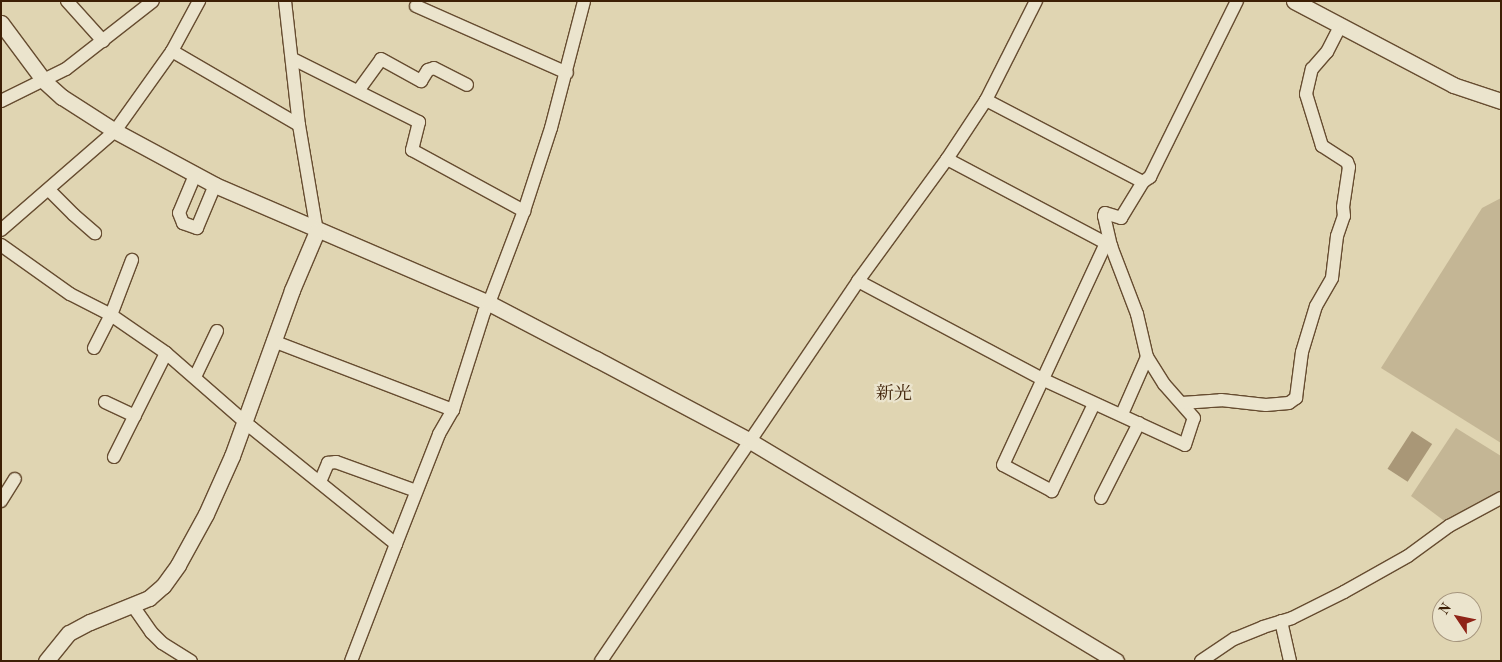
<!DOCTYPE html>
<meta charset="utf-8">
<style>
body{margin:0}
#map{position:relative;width:1502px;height:662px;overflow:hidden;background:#e0d5b2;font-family:"Old Standard TT","Noto Serif JP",serif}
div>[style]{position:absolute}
.green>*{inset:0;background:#c4b695}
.water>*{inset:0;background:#a99777;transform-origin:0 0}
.roads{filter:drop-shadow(1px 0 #664c30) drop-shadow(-1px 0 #664c30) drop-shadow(0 1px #664c30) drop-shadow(0 -1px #664c30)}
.minor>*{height:12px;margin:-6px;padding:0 6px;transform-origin:6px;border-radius:6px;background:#ebe4cd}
.tertiary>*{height:15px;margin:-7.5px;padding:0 7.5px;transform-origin:7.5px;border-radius:7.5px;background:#ebe4cd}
span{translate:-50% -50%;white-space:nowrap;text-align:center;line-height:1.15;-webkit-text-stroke:4.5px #ebe4cd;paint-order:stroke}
.quarter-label{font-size:18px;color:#3d1f05}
.frame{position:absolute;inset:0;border:2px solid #3d1f05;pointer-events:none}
.north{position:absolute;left:1432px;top:592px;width:50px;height:50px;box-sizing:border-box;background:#ebe4cd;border:1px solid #a5957d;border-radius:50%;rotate:304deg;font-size:14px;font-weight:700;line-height:20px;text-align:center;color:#3d1f05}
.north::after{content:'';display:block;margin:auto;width:18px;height:22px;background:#8f2418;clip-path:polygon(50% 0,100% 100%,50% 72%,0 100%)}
</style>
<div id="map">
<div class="green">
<i style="clip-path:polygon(1501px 198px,1501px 443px,1381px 368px,1482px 208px)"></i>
<i style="clip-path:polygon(1456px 428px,1501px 456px,1501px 493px,1450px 521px,1443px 520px,1411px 496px)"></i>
</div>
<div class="water">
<i style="left:1412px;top:431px;width:24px;height:45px;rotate:33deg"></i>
</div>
<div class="roads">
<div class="minor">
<i style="left:67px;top:1px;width:54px;rotate:48deg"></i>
<i style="left:285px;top:1px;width:125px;rotate:83.6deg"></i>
<i style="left:299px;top:125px;width:108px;rotate:80.4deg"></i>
<i style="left:416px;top:6px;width:165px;rotate:23.9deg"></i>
<i style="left:172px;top:51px;width:147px;rotate:30.2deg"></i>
<i style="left:293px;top:59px;width:141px;rotate:26.6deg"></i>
<i style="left:419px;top:122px;width:29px;rotate:104deg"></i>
<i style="left:412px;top:150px;width:128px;rotate:28.6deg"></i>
<i style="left:358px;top:91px;width:39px;rotate:-54deg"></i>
<i style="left:381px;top:59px;width:46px;rotate:28.8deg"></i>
<i style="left:421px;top:81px;width:13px;rotate:-58deg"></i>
<i style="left:428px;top:70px;width:6px;rotate:-18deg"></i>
<i style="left:434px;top:68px;width:37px;rotate:27deg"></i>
<i style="left:986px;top:100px;width:177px;rotate:27.6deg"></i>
<i style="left:1px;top:101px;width:72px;rotate:-26.2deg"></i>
<i style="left:66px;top:69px;width:110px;rotate:-38deg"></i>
<i style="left:947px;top:159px;width:186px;rotate:27.9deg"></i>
<i style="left:195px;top:175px;width:41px;rotate:112.8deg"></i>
<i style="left:179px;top:213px;width:11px;rotate:68deg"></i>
<i style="left:183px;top:223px;width:15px;rotate:20deg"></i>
<i style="left:197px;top:228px;width:47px;rotate:-67.3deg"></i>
<i style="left:49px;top:190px;width:35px;rotate:45deg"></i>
<i style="left:74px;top:215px;width:28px;rotate:41deg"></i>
<i style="left:1px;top:230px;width:151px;rotate:-41deg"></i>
<i style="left:115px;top:131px;width:98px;rotate:-54.5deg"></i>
<i style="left:172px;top:51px;width:57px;rotate:-61.6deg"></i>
<i style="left:1px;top:245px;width:85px;rotate:35.4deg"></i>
<i style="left:70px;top:294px;width:46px;rotate:27.1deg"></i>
<i style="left:111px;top:315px;width:67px;rotate:34.6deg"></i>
<i style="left:166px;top:353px;width:114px;rotate:41.1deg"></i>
<i style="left:252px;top:428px;width:185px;rotate:38.9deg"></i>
<i style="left:396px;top:544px;width:125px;rotate:111deg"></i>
<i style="left:858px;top:281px;width:211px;rotate:28deg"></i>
<i style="left:1044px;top:380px;width:155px;rotate:24.7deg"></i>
<i style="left:1185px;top:445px;width:28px;rotate:-72deg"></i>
<i style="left:1194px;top:418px;width:45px;rotate:-131.4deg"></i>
<i style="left:1164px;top:384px;width:32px;rotate:-122deg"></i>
<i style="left:1147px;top:357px;width:44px;rotate:-103.1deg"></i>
<i style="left:1137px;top:314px;width:73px;rotate:-110.9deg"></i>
<i style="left:1111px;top:246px;width:31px;rotate:-103deg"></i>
<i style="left:1104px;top:216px;width:3px;rotate:-72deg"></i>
<i style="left:1105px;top:213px;width:17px;rotate:17deg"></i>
<i style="left:1121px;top:218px;width:42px;rotate:-58.6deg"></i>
<i style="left:1143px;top:182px;width:9px;rotate:-36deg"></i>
<i style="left:1150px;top:177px;width:196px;rotate:-63.7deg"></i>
<i style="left:273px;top:341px;width:193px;rotate:21deg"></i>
<i style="left:94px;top:348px;width:37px;rotate:-63deg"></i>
<i style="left:111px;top:315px;width:59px;rotate:-69.1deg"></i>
<i style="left:195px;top:377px;width:51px;rotate:-64.4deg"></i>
<i style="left:105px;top:402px;width:33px;rotate:25deg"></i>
<i style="left:1182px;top:403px;width:39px;rotate:-4deg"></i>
<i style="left:1221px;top:400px;width:45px;rotate:6.3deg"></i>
<i style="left:1266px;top:405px;width:23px;rotate:-5deg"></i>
<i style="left:1289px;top:403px;width:9px;rotate:-36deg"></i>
<i style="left:1296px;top:398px;width:46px;rotate:-82.6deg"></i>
<i style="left:1302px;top:352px;width:48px;rotate:-73.1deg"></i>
<i style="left:1316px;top:306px;width:32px;rotate:-60deg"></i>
<i style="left:1332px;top:278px;width:42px;rotate:-83.2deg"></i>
<i style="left:1337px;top:236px;width:21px;rotate:-71deg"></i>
<i style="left:1344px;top:216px;width:9px;rotate:-96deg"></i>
<i style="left:1343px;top:207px;width:40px;rotate:-81.5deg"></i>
<i style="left:1349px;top:167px;width:5px;rotate:-112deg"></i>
<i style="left:1347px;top:162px;width:30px;rotate:-147deg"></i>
<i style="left:1322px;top:146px;width:54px;rotate:-107.1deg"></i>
<i style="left:1306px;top:94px;width:26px;rotate:-77deg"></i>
<i style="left:1312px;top:69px;width:23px;rotate:-49deg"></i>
<i style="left:1327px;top:52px;width:29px;rotate:-63deg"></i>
<i style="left:1094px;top:404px;width:97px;rotate:115.8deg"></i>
<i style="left:1052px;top:491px;width:55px;rotate:-152deg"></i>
<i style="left:1003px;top:465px;width:245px;rotate:-65.1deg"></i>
<i style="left:1122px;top:414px;width:62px;rotate:-66.3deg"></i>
<i style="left:114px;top:457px;width:116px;rotate:-63.4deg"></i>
<i style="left:320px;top:482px;width:21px;rotate:-67deg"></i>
<i style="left:328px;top:463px;width:8px;rotate:-7deg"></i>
<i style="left:336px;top:462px;width:85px;rotate:19.9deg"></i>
<i style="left:1101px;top:498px;width:84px;rotate:-63.1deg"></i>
<i style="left:1px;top:501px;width:26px;rotate:-58deg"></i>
<i style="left:396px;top:544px;width:118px;rotate:-68.6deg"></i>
<i style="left:439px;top:434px;width:28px;rotate:-60deg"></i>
<i style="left:453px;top:410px;width:103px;rotate:-72.4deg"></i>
<i style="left:484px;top:312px;width:10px;rotate:-61deg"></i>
<i style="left:489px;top:303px;width:98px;rotate:-69.2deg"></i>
<i style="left:524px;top:211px;width:87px;rotate:-72deg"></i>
<i style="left:551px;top:128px;width:131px;rotate:-75.4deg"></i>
<i style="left:133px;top:606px;width:32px;rotate:55deg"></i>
<i style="left:151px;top:632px;width:16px;rotate:45deg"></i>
<i style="left:162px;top:643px;width:34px;rotate:32deg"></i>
<i style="left:1281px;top:621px;width:41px;rotate:77.3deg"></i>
<i style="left:601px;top:661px;width:459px;rotate:-55.9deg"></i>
<i style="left:858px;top:281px;width:151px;rotate:-53.9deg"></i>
<i style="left:947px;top:159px;width:71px;rotate:-56.5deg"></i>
<i style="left:986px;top:100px;width:111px;rotate:-63.2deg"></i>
<i style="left:1201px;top:661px;width:40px;rotate:-34deg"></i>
<i style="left:1234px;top:639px;width:31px;rotate:-22deg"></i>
<i style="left:1263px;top:627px;width:30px;rotate:-17deg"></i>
<i style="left:1292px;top:618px;width:58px;rotate:-26.6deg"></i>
<i style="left:1344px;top:592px;width:73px;rotate:-29.4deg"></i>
<i style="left:1408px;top:556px;width:51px;rotate:-36.2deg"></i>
<i style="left:1449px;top:526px;width:59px;rotate:-28.3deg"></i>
</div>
<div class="tertiary">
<i style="left:1294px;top:1px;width:180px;rotate:27.8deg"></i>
<i style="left:1453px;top:85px;width:51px;rotate:18.4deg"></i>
<i style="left:1px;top:23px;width:72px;rotate:53.4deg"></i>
<i style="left:44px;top:81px;width:24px;rotate:42deg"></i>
<i style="left:62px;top:97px;width:63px;rotate:32.7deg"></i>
<i style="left:115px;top:131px;width:114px;rotate:28.4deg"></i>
<i style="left:215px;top:185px;width:298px;rotate:23.3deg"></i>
<i style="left:489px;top:303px;width:121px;rotate:27.6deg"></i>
<i style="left:596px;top:359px;width:174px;rotate:28deg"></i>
<i style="left:750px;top:441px;width:427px;rotate:31deg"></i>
<i style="left:46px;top:661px;width:36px;rotate:-51deg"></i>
<i style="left:69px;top:633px;width:24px;rotate:-28deg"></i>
<i style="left:90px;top:622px;width:64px;rotate:-22.1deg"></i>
<i style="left:149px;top:598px;width:18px;rotate:-41deg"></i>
<i style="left:163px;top:586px;width:26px;rotate:-54deg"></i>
<i style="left:178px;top:565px;width:58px;rotate:-61.2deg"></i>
<i style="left:206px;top:514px;width:64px;rotate:-65.9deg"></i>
<i style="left:232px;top:456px;width:177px;rotate:-70.1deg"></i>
<i style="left:292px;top:290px;width:64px;rotate:-67deg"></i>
</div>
</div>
<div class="quarter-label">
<span style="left:894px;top:394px">新光</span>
</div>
<div class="frame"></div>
<div class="north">N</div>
</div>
